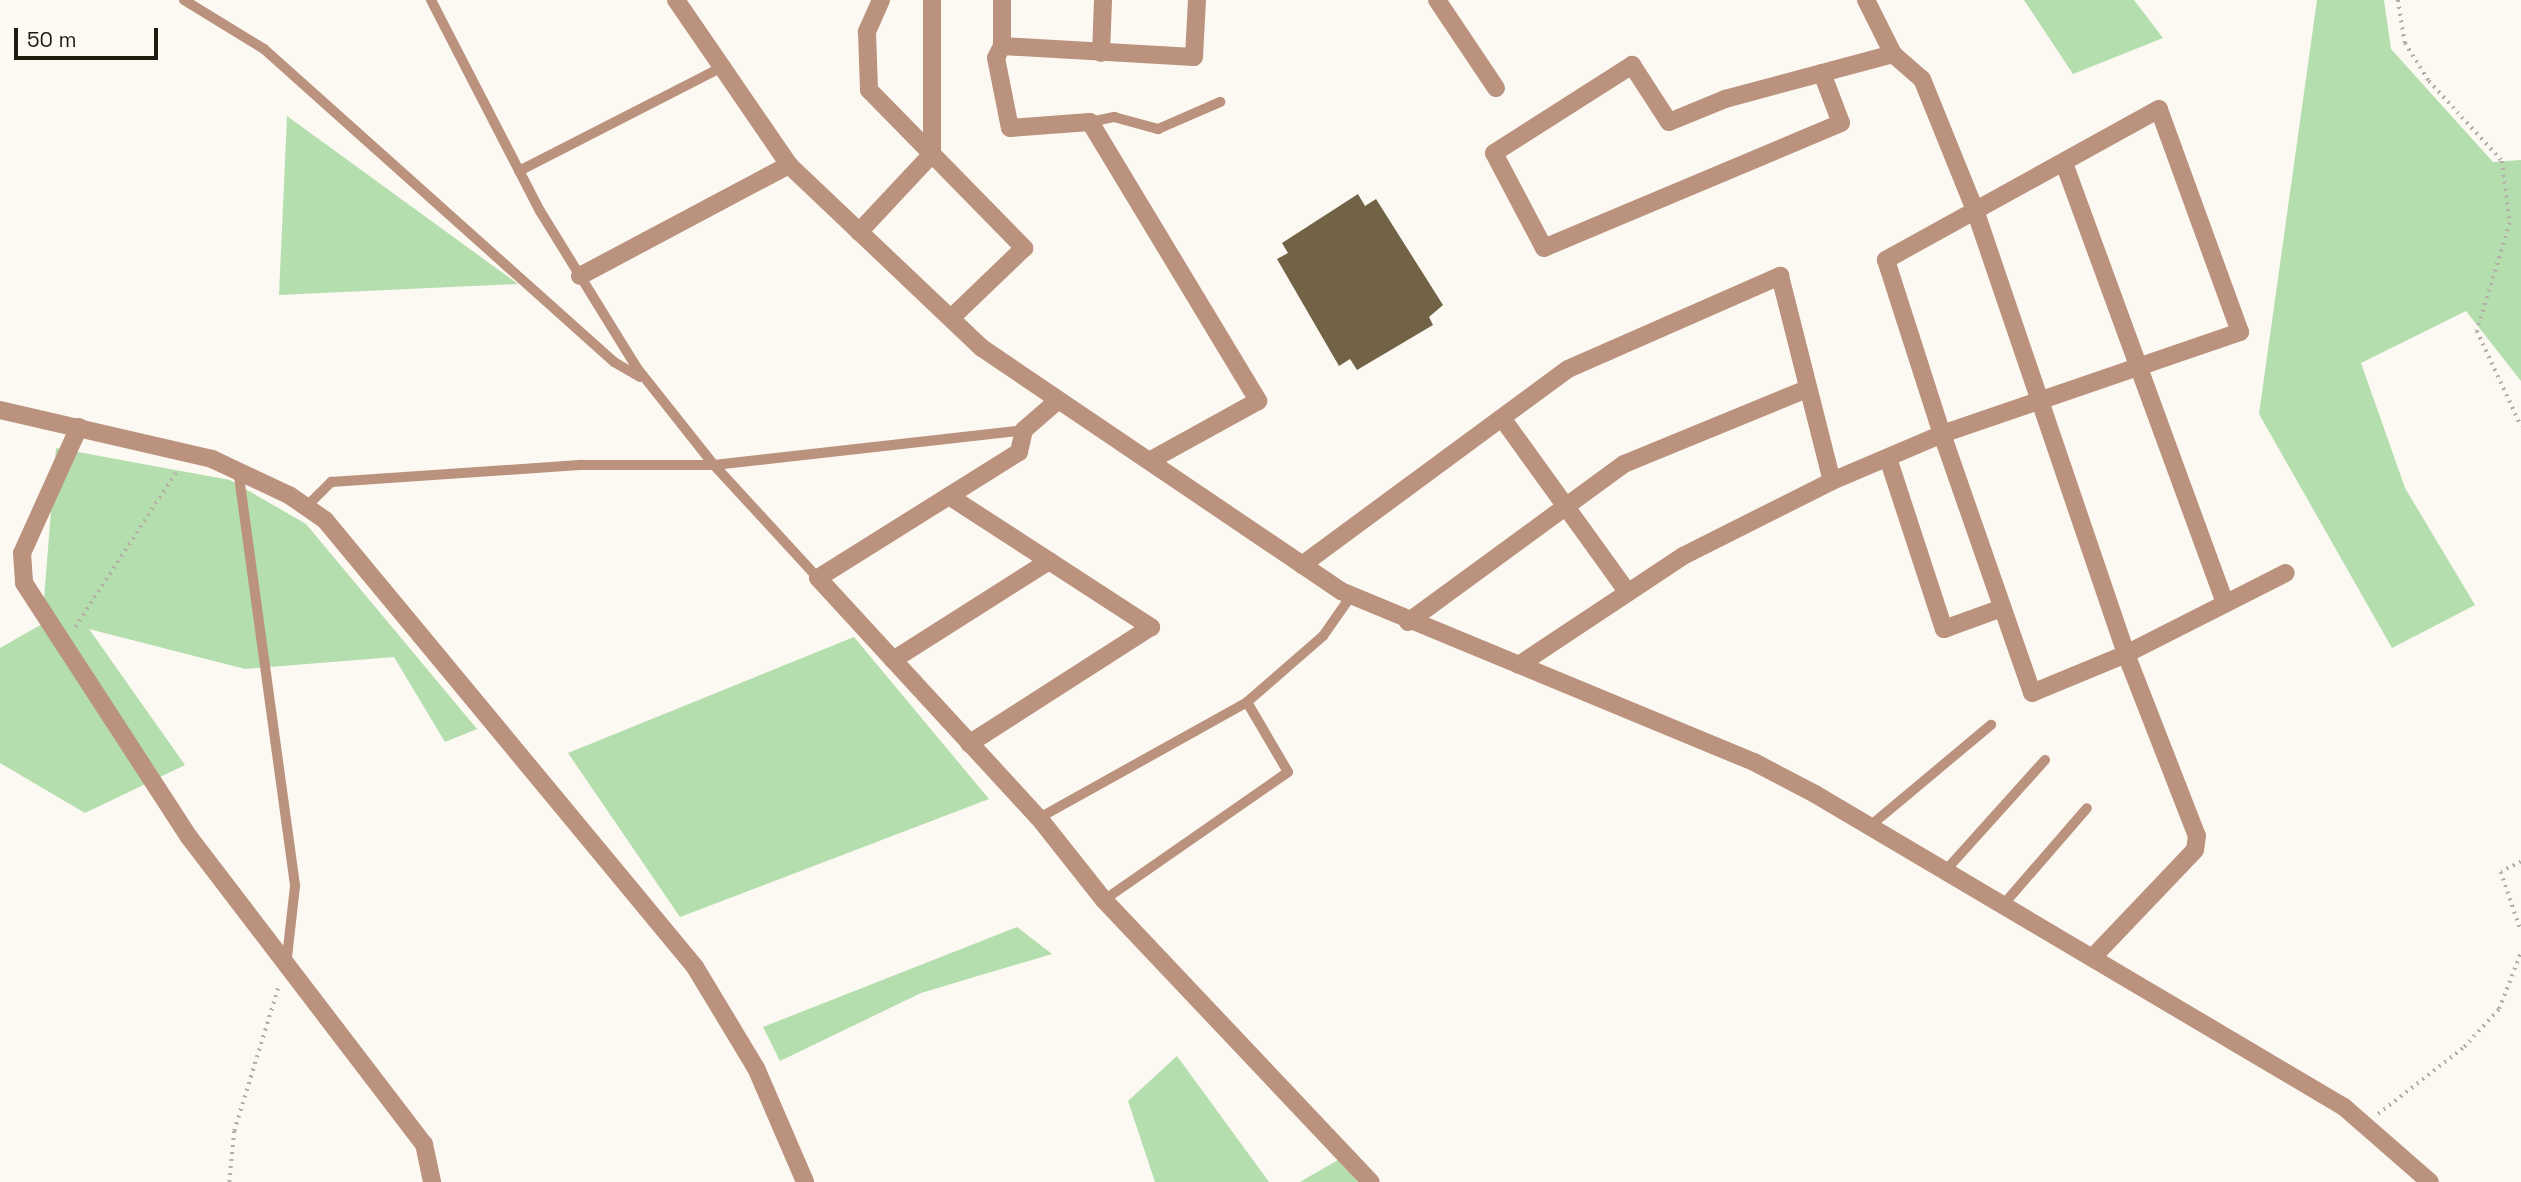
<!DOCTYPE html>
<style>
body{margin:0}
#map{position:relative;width:2521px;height:1182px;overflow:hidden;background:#fcf8f2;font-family:"Space Grotesk",sans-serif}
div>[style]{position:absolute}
.green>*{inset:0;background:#b4deae}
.building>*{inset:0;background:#736346}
.path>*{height:3.5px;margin-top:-1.75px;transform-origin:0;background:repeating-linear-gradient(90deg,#b3afa7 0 2px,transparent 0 7px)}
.service>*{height:10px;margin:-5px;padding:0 5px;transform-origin:5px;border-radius:5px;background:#ba927d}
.minor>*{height:18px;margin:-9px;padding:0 9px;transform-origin:9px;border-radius:9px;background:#ba927d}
.tertiary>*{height:18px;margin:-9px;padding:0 9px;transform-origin:9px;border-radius:9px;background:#ba927d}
span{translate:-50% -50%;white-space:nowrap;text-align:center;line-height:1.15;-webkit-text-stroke:7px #fcf8f2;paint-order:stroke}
.scale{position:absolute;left:14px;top:28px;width:144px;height:32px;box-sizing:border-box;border:4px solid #201a0e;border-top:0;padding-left:9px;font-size:21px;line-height:24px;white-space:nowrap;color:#201a0e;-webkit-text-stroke:5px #fcf8f2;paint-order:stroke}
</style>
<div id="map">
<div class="green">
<i style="clip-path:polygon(2024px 0,2134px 0,2163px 38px,2073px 74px)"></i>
<i style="clip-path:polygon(2317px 0,2384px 0,2391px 49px,2493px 162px,2521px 160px,2521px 381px,2466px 311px,2361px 363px,2405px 488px,2475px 605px,2392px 648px,2259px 414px)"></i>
<i style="clip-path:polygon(287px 116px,518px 284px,279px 295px)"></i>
<i style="clip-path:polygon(56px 448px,230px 480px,306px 524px,477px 729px,445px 742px,394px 657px,245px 669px,89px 629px,185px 765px,85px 813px,0 763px,0 648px,42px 624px)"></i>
<i style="clip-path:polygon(854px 637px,989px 799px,680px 917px,568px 753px)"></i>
<i style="clip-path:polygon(1017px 927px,1052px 954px,921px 993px,780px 1061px,763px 1027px)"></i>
<i style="clip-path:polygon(1177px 1056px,1269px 1182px,1155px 1182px,1128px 1101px)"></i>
<i style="clip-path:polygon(1338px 1160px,1358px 1182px,1300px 1182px)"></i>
</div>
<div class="building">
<i style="clip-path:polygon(1358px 194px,1365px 206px,1376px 199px,1443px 305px,1429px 317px,1433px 325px,1357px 370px,1350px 359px,1339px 366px,1277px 259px,1288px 253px,1282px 243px)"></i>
</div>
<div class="path">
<i style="left:2398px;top:0;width:44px;rotate:80.8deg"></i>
<i style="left:2405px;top:43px;width:45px;rotate:57.7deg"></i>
<i style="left:2429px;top:81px;width:108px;rotate:47.6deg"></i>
<i style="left:2502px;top:161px;width:63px;rotate:82.6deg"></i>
<i style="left:2510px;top:223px;width:113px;rotate:107deg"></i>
<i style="left:2477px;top:331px;width:105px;rotate:65.1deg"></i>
<i style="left:75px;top:627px;width:189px;rotate:-56.9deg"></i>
<i style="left:2521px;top:862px;width:22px;rotate:153deg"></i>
<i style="left:2501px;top:872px;width:62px;rotate:71.3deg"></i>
<i style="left:2378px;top:1114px;width:109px;rotate:-37.9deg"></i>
<i style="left:2464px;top:1047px;width:52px;rotate:-47.4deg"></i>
<i style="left:2499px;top:1009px;width:61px;rotate:-68.9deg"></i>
<i style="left:229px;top:1182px;width:51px;rotate:-84.4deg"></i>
<i style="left:234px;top:1131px;width:153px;rotate:-72.9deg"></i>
</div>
<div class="service">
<i style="left:184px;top:0;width:94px;rotate:31.5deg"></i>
<i style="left:264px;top:49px;width:470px;rotate:41.8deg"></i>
<i style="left:614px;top:362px;width:30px;rotate:30deg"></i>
<i style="left:431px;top:0;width:237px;rotate:62.7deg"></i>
<i style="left:540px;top:211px;width:185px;rotate:58.3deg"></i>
<i style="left:637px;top:368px;width:124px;rotate:51.6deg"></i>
<i style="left:714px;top:465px;width:154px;rotate:47.4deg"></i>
<i style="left:1090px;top:122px;width:25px;rotate:-12deg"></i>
<i style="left:1114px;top:117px;width:46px;rotate:15.3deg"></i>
<i style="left:1158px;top:129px;width:68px;rotate:-23.5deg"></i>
<i style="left:519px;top:171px;width:228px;rotate:-27.1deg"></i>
<i style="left:238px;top:469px;width:421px;rotate:82.2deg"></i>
<i style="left:295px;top:886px;width:81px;rotate:96.4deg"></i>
<i style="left:308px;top:505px;width:33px;rotate:-45deg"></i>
<i style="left:331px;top:482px;width:252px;rotate:-3.9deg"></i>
<i style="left:582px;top:465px;width:132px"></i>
<i style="left:714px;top:465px;width:312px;rotate:-6.4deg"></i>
<i style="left:1039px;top:818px;width:238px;rotate:-29.1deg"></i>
<i style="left:1247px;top:702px;width:101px;rotate:-41deg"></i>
<i style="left:1323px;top:636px;width:49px;rotate:-55deg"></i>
<i style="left:1870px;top:826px;width:158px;rotate:-39.9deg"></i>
<i style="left:1946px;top:870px;width:148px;rotate:-48deg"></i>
<i style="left:1104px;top:900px;width:224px;rotate:-34.8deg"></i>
<i style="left:1288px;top:772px;width:81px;rotate:-120.4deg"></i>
<i style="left:2003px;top:905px;width:128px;rotate:-49.1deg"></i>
</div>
<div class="minor">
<i style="left:676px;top:0;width:81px;rotate:55.5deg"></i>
<i style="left:881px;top:0;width:35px;rotate:114deg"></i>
<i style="left:867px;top:32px;width:58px;rotate:88deg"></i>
<i style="left:869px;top:90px;width:90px;rotate:45.5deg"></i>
<i style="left:1002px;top:0;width:46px;rotate:90deg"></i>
<i style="left:1002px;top:46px;width:192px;rotate:3.3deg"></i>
<i style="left:1194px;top:57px;width:57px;rotate:-87deg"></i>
<i style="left:1437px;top:0;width:106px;rotate:56.2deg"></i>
<i style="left:1866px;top:0;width:60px;rotate:63.4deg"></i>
<i style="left:1893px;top:54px;width:38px;rotate:41deg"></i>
<i style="left:1922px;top:79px;width:141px;rotate:68deg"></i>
<i style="left:1975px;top:210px;width:469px;rotate:71.2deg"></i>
<i style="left:2126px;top:654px;width:195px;rotate:68.7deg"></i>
<i style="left:2197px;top:836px;width:14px;rotate:98deg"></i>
<i style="left:2195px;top:850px;width:149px;rotate:133.6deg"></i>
<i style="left:1002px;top:46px;width:13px;rotate:117deg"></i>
<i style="left:996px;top:58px;width:71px;rotate:78.7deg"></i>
<i style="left:1010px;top:128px;width:80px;rotate:-4.3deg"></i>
<i style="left:1090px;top:122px;width:326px;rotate:58.9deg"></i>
<i style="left:1258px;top:401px;width:122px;rotate:151.1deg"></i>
<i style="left:1101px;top:53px;width:53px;rotate:-87.8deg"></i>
<i style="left:1822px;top:73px;width:53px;rotate:69.2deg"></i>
<i style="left:1841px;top:123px;width:322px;rotate:157.2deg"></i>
<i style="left:1544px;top:248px;width:107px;rotate:-117.8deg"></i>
<i style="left:1494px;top:153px;width:164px;rotate:-32.5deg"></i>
<i style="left:1632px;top:65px;width:68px;rotate:57deg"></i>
<i style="left:1669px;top:122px;width:61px;rotate:-22.3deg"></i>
<i style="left:1725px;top:99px;width:174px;rotate:-15deg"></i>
<i style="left:932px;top:154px;width:154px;rotate:-90deg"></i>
<i style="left:2064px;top:163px;width:469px;rotate:69.9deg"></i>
<i style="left:859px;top:232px;width:107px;rotate:-46.9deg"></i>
<i style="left:932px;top:154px;width:132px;rotate:45.6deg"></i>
<i style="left:1024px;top:248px;width:101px;rotate:136.2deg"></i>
<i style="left:580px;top:276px;width:237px;rotate:-28deg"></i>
<i style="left:1056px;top:402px;width:43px;rotate:138.8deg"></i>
<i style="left:1024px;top:430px;width:23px;rotate:103deg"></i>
<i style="left:1019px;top:452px;width:237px;rotate:147.9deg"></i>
<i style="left:818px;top:578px;width:326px;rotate:47.4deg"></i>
<i style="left:1039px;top:818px;width:105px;rotate:51.6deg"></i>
<i style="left:1104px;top:900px;width:388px;rotate:46.6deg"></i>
<i style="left:1502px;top:418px;width:212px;rotate:54.2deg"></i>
<i style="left:79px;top:427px;width:138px;rotate:114.3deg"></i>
<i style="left:22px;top:553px;width:30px;rotate:86deg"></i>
<i style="left:24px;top:583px;width:303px;rotate:57deg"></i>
<i style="left:189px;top:837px;width:387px;rotate:52.6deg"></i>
<i style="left:424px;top:1144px;width:39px;rotate:78deg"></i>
<i style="left:1888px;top:458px;width:180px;rotate:71.9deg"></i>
<i style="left:1944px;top:629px;width:62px;rotate:-19.9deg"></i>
<i style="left:949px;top:496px;width:241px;rotate:33deg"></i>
<i style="left:1151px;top:627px;width:216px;rotate:147.3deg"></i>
<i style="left:1302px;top:565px;width:330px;rotate:-36.4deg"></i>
<i style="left:1568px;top:369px;width:232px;rotate:-23.7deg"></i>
<i style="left:1780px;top:276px;width:211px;rotate:75.8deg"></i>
<i style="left:1408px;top:622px;width:268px;rotate:-36.2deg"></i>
<i style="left:1624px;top:464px;width:195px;rotate:-22.3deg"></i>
<i style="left:893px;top:660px;width:185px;rotate:-32.4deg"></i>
<i style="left:1519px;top:665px;width:197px;rotate:-33.6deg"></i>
<i style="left:1683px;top:556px;width:167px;rotate:-26.7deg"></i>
<i style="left:1832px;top:481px;width:120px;rotate:-23.1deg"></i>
<i style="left:1942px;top:434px;width:315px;rotate:-18.9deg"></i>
<i style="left:2240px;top:332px;width:237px;rotate:-110deg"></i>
<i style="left:2159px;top:109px;width:312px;rotate:151.1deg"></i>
<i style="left:1886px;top:260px;width:183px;rotate:72.2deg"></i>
<i style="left:1942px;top:434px;width:274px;rotate:70.8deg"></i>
<i style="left:2032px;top:693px;width:102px;rotate:-22.5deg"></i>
<i style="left:2126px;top:654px;width:179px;rotate:-26.9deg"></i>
</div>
<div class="tertiary">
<i style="left:722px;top:67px;width:119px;rotate:55.6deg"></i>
<i style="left:789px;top:165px;width:266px;rotate:43.5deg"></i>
<i style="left:982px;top:348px;width:434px;rotate:34.1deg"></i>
<i style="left:1341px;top:591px;width:447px;rotate:22.5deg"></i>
<i style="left:1754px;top:762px;width:69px;rotate:27.7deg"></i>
<i style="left:1815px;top:794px;width:615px;rotate:30.61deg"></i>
<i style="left:2344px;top:1107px;width:114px;rotate:41.1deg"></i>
<i style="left:0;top:410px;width:218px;rotate:13deg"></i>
<i style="left:212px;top:459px;width:85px;rotate:25.1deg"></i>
<i style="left:289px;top:495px;width:44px;rotate:34.8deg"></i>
<i style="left:325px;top:520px;width:580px;rotate:50.38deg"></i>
<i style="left:695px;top:967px;width:118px;rotate:58.9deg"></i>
<i style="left:756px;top:1068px;width:124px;rotate:66.7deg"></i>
</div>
<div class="scale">50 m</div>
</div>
